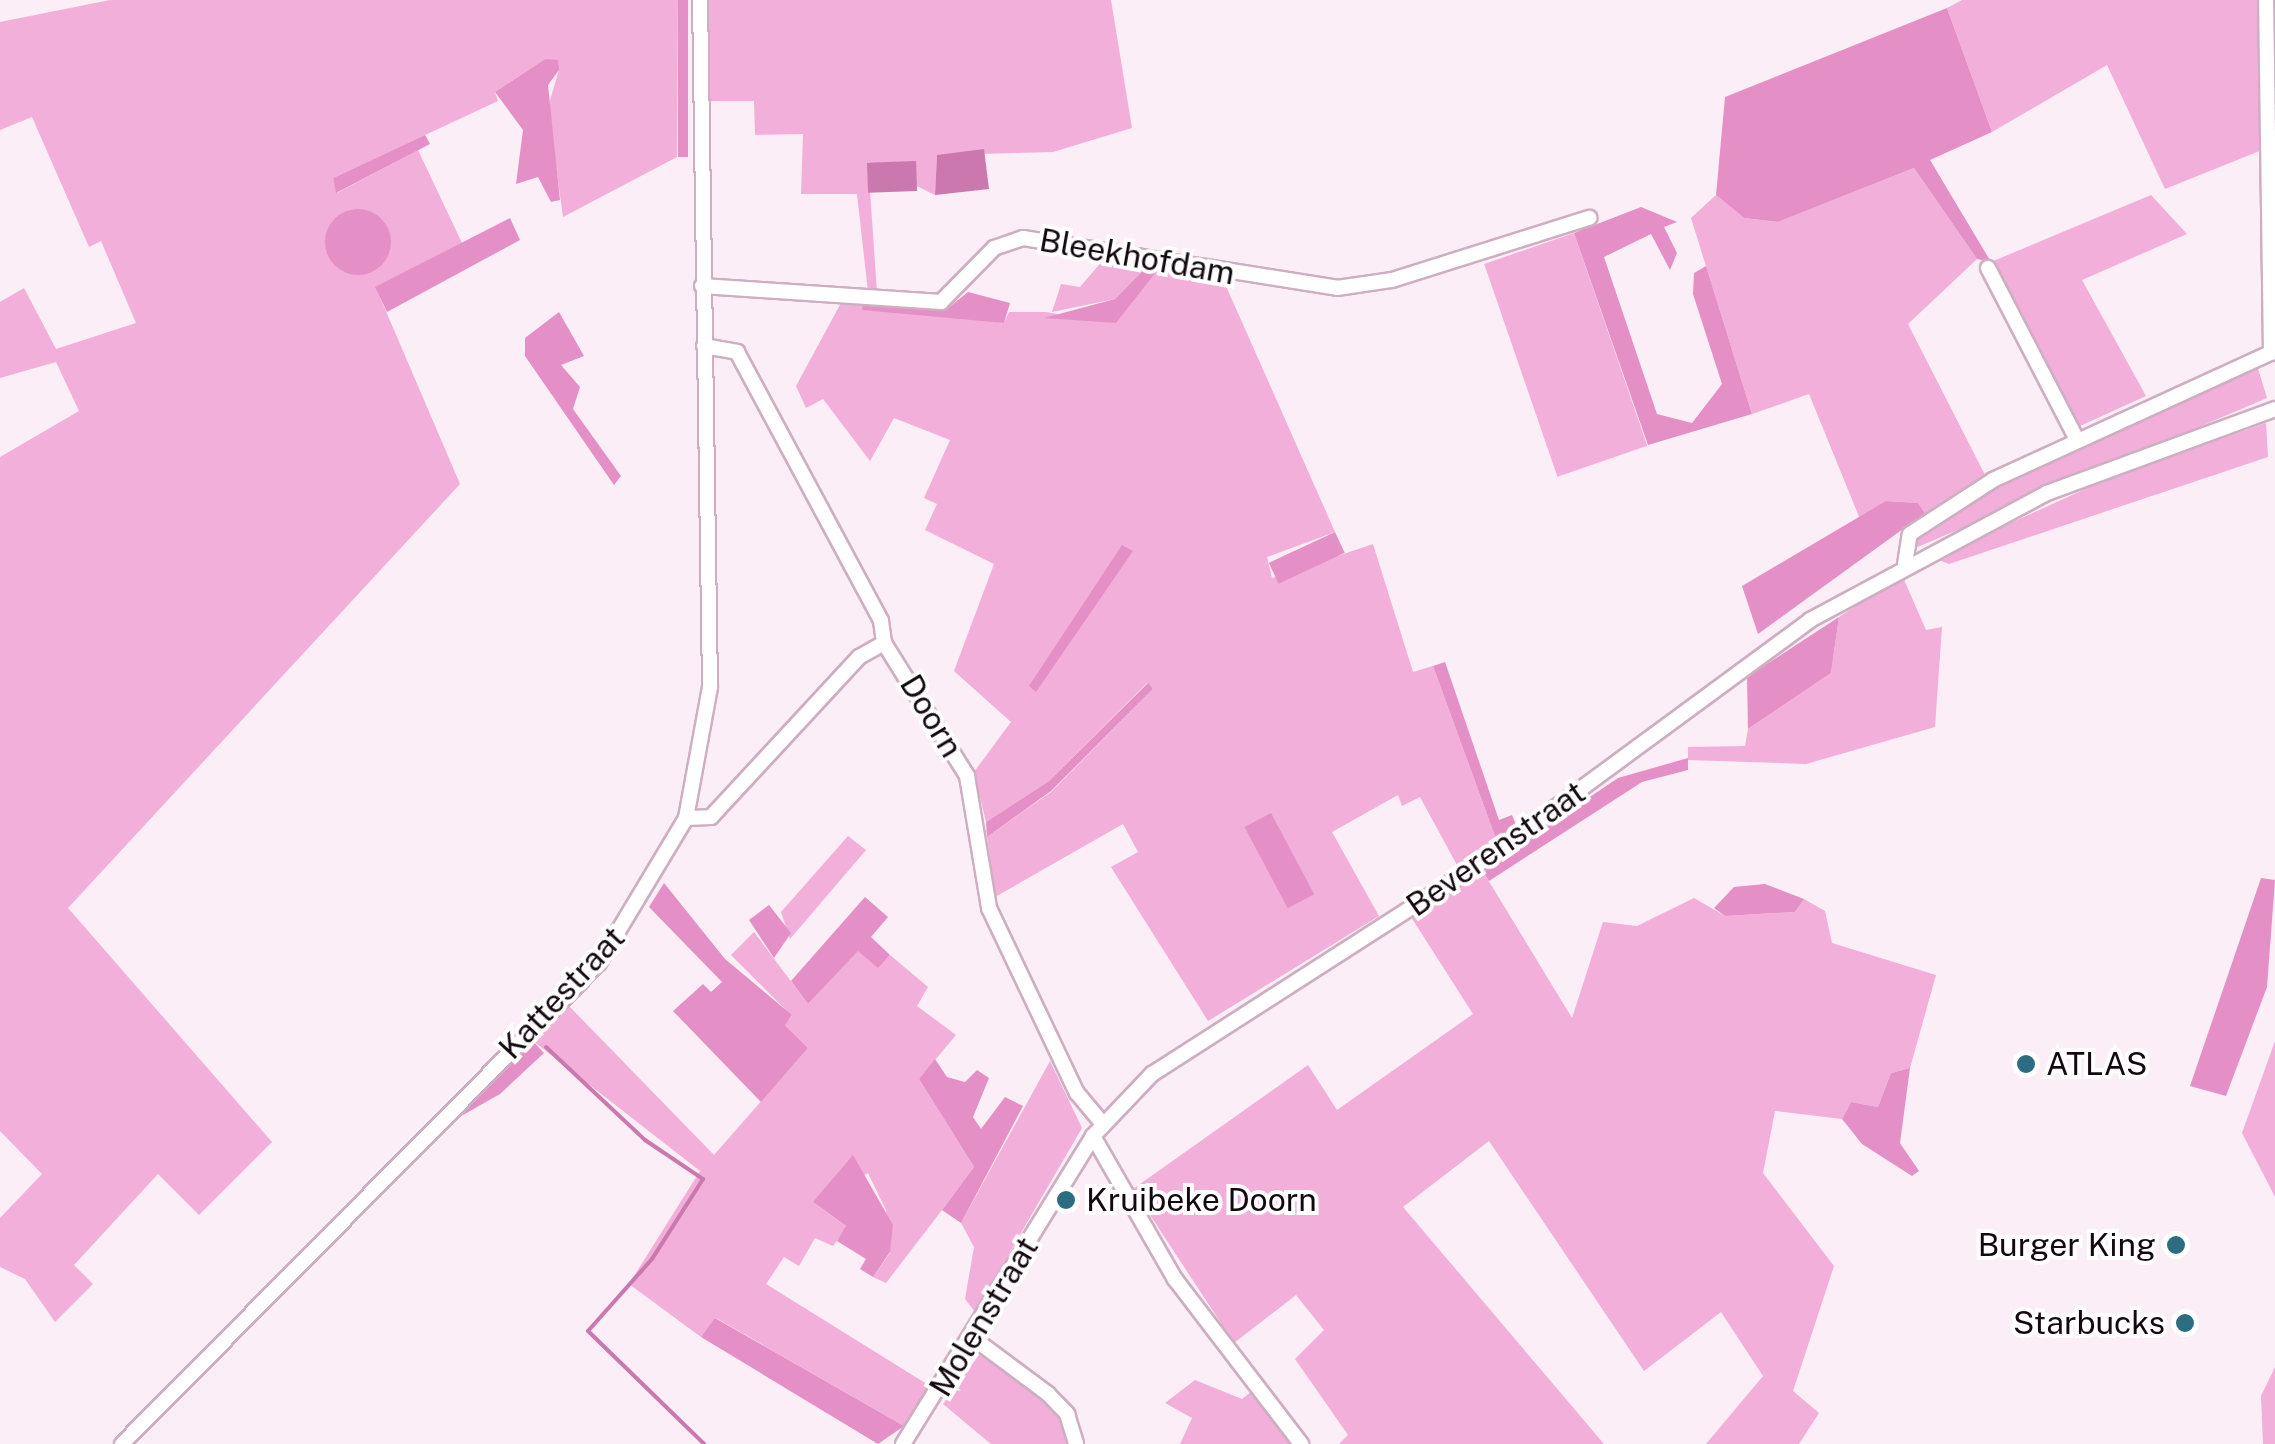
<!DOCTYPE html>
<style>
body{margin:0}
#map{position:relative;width:2275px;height:1444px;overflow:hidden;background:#fbeef6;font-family:"Public Sans",sans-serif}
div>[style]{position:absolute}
.green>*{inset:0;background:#f2afd9;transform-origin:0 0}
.forest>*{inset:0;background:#e490c6;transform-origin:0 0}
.round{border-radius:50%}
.water>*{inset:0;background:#cb78ae;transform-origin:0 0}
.stream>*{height:4px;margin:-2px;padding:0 2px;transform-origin:2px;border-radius:2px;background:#cb78ae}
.roads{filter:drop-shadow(2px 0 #ceaec1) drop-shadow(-2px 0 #ceaec1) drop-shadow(0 2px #ceaec1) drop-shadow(0 -2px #ceaec1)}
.minor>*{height:14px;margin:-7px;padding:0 7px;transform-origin:7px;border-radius:7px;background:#fff}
.dots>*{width:28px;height:28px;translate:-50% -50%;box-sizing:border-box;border:5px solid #fff;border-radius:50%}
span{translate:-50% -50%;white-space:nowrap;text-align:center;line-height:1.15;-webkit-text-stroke:8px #fff;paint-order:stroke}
.street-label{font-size:32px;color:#13080f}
.poi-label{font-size:32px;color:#13080f}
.left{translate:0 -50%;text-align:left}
.right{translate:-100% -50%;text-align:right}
</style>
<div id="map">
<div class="green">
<i style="clip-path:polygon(110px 0,678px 0,677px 157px,563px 217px,548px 107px,559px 70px,545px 59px,495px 92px,498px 101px,333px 178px,337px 193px,418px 150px,462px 243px,376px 288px,460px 484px,68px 908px,272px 1142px,199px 1215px,158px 1174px,74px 1265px,93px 1284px,55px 1322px,25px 1279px,0 1267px,0 1218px,42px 1174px,0 1131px,0 457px,79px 411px,56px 362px,0 378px,0 302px,24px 288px,56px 349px,136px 323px,101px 241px,89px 247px,32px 117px,0 130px,0 22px)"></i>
<i style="clip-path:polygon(707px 0,1111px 0,1132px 128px,1053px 152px,937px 155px,935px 195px,868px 162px,877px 292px,868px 292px,857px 194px,801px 194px,803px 134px,755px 135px,754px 101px,709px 101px)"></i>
<i style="clip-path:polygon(1962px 0,2260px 0,2262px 150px,2165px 189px,2107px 65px,1992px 132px,1947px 8px)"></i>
<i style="clip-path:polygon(1914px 168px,1977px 259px,1908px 324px,1985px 475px,1925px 513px,1918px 503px,1887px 501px,1860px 519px,1809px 394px,1752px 414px,1691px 218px,1716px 195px,1744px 218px,1778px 222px)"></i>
<i style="clip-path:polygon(2151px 195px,2187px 234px,2082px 280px,2146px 396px,2080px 426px,1991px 262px)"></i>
<i style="left:1574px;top:233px;width:225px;height:95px;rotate:71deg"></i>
<i style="clip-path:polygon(1110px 252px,1152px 261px,1115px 299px,1052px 312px,1061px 284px,1080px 287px)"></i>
<i style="clip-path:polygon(1157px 271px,1222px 277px,1335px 532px,1267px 557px,1272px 578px,1373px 544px,1413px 672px,1433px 666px,1496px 839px,1458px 867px,1420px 797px,1402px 806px,1398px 795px,1332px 832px,1379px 916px,1208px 1021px,1111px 867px,1138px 852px,1123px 824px,995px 897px,987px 837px,1051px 792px,1153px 689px,1147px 683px,1049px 781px,986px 822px,974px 772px,1011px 722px,954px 671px,994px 564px,925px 530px,937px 504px,924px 498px,950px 440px,894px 418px,870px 461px,823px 399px,806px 408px,796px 386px,842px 301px,1004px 323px,1009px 312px,1045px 312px,1115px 323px)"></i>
<i style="clip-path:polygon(2257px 365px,2267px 398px,1913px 549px,1909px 540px,2007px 478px)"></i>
<i style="clip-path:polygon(2266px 423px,2268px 457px,1949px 564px,1934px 558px,2105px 480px)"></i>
<i style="clip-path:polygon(1902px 575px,1926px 630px,1942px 627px,1935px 727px,1806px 764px,1688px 760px,1688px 747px,1745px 746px,1748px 729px,1831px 673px,1839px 617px)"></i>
<i style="clip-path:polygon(848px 836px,866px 850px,790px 939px,781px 912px)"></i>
<i style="clip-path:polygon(1482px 870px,1572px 1018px,1603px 922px,1637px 926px,1694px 898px,1725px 916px,1795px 912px,1804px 899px,1825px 911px,1832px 943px,1936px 975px,1910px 1068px,1891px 1073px,1878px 1107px,1851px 1102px,1842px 1119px,1775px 1111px,1763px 1173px,1834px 1266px,1793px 1391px,1819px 1413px,1799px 1444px,1706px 1444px,1763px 1376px,1721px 1312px,1644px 1371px,1489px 1141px,1403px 1207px,1604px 1444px,1339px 1444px,1348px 1435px,1295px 1359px,1324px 1330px,1296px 1295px,1234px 1343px,1133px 1189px,1308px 1065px,1337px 1110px,1473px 1014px,1411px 917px)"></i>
<i style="clip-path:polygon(754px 932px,808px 1004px,858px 950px,878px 967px,890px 955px,928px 987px,917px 1006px,956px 1035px,919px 1079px,974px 1167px,942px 1210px,886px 1283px,873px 1277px,890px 1253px,886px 1210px,868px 1173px,813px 1202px,847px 1227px,833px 1246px,815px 1238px,799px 1266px,784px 1257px,766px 1284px,930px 1386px,904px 1426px,716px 1318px,701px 1337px,629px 1284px,700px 1171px,532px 1040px,569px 1006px,714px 1155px,808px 1048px,784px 1024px,792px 1016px,731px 955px)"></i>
<i style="clip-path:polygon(2275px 1041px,2275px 1197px,2242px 1133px)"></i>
<i style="clip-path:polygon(1050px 1061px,1082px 1128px,975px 1312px,965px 1299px,974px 1247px,961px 1223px)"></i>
<i style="clip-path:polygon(982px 1351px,1062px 1416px,1069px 1444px,991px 1444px,943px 1404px)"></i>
<i style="clip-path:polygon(2275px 1367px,2275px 1444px,2263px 1444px,2261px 1396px)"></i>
<i style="clip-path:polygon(1195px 1380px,1242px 1399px,1251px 1392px,1294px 1444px,1180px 1444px,1192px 1418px,1165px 1403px)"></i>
</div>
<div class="forest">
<i style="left:678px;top:0;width:10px;height:157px"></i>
<i style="clip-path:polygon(1947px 8px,1992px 132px,1930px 160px,1991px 262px,1977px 259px,1914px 168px,1778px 222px,1744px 218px,1716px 195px,1725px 97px)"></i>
<i style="clip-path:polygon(545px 59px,558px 60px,559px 70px,548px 85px,560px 200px,551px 202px,538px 177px,516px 184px,523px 130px,495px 92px)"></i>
<i style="clip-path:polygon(425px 135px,430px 144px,336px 193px,333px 178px)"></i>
<i style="clip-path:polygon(1641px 207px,1677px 222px,1664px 227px,1677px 253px,1670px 270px,1651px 234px,1604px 257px,1657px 414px,1692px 423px,1722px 384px,1693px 294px,1694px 273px,1706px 266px,1752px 414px,1648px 445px,1574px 233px)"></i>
<i class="round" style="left:325px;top:209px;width:66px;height:66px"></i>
<i style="clip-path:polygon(510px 218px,520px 240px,387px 312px,375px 287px)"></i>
<i style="clip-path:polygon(1158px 255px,1245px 266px,1243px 281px,1157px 271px,1116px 323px,1044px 318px,1115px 299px)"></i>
<i style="clip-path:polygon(968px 292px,1010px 303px,1004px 323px,862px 310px,863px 302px,948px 308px)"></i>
<i style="clip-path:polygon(559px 312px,584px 356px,561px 365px,580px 387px,573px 409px,621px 476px,614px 485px,525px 356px,525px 338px)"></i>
<i style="clip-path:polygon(1886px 501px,1918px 503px,1925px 513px,1758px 634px,1742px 586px)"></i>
<i style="left:1335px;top:532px;width:23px;height:73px;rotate:65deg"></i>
<i style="clip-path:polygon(1122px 545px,1133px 551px,1036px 692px,1029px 686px)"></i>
<i style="clip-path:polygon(1839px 617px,1831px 673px,1748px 729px,1747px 677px)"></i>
<i style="clip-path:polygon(1445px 662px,1499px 820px,1512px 815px,1516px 825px,1496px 839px,1433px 666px)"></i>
<i style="clip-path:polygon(1148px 683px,1153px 689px,1051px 791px,987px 837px,986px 822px,1049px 781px)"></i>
<i style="clip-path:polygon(1688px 758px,1688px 770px,1642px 782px,1489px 881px,1482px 870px,1618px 778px)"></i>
<i style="left:1271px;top:813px;width:92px;height:30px;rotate:62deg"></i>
<i style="clip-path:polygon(2261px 878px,2275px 880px,2267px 987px,2226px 1096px,2190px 1086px)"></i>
<i style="clip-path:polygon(664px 883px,725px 959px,792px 1015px,785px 1025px,808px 1048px,761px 1102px,673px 1011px,703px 984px,711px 992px,722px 982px,649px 907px)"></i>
<i style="clip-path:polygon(1765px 884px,1804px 899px,1795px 912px,1725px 916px,1714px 908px,1734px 887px)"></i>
<i style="clip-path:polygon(865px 897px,888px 917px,871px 937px,890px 955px,878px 968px,858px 951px,808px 1004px,791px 981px)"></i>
<i style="clip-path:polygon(769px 905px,791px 933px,774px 958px,749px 920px)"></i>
<i style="clip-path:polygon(532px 1040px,544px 1053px,500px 1094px,440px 1128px)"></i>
<i style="clip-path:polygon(935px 1059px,947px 1077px,965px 1082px,977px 1070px,989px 1078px,973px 1117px,981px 1129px,1005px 1097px,1023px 1106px,961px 1223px,942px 1210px,974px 1167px,919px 1079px)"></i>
<i style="clip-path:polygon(1910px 1068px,1900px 1143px,1919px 1171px,1912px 1176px,1862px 1144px,1842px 1119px,1851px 1102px,1878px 1107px,1891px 1073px)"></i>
<i style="clip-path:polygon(853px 1155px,893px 1225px,890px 1252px,873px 1277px,860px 1269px,866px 1259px,837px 1241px,846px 1226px,813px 1202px)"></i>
<i style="clip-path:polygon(715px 1318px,904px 1426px,878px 1444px,701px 1337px)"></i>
</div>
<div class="water">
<i style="clip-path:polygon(984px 149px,989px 189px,935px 195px,937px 155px)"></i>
<i style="left:916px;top:161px;width:30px;height:49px;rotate:88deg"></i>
</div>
<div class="stream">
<i style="left:546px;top:1047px;width:136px;rotate:43.2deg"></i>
<i style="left:645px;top:1140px;width:70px;rotate:33.9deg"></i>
<i style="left:703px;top:1179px;width:95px;rotate:122.5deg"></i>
<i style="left:652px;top:1259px;width:96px;rotate:131.6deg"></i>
<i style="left:588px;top:1331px;width:162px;rotate:44.2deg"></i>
</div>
<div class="roads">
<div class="minor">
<i style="left:1988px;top:268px;width:189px;rotate:62.6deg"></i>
<i style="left:702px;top:286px;width:240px;rotate:3.8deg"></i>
<i style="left:941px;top:302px;width:76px;rotate:-45.5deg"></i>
<i style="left:994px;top:248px;width:31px;rotate:-19deg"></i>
<i style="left:1023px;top:238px;width:318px;rotate:9deg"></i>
<i style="left:1337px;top:288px;width:56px;rotate:-8.3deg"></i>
<i style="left:1392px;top:280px;width:207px;rotate:-17.5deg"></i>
<i style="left:704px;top:346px;width:34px;rotate:10deg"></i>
<i style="left:737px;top:352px;width:305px;rotate:61.8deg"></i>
<i style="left:881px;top:621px;width:22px;rotate:82deg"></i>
<i style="left:884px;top:643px;width:157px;rotate:58deg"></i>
<i style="left:967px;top:776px;width:134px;rotate:80.5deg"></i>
<i style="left:989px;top:908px;width:205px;rotate:64.6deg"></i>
<i style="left:1077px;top:1093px;width:39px;rotate:50deg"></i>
<i style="left:1905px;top:564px;width:30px;rotate:-81deg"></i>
<i style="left:1910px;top:534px;width:99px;rotate:-33deg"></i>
<i style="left:1993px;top:480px;width:306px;rotate:-24.6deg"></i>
<i style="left:2271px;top:353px;width:353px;rotate:-90.8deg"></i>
<i style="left:686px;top:818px;width:25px;rotate:-2deg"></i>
<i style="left:711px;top:817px;width:218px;rotate:-47.2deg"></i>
<i style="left:859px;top:657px;width:29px;rotate:-29deg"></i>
<i style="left:1093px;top:1136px;width:165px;rotate:60.2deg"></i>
<i style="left:1175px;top:1279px;width:208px;rotate:52.6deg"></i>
<i style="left:973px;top:1338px;width:94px;rotate:36.7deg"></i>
<i style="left:1048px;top:1394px;width:28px;rotate:46deg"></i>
<i style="left:1067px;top:1414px;width:31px;rotate:73deg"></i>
<i style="left:122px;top:1444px;width:677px;rotate:-45.24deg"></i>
<i style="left:599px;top:963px;width:169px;rotate:-59deg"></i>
<i style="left:686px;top:818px;width:133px;rotate:-79.6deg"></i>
<i style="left:710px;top:687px;width:687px;rotate:-90.83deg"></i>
<i style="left:903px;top:1444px;width:362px;rotate:-58.3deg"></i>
<i style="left:1093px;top:1136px;width:86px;rotate:-46.4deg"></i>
<i style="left:1152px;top:1074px;width:381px;rotate:-32.7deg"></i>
<i style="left:1473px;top:868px;width:418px;rotate:-36.3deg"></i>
<i style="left:1810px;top:620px;width:269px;rotate:-28.2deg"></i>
<i style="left:2047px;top:493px;width:243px;rotate:-20.2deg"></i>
</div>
</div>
<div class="dots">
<i style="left:2026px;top:1064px;background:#2c6d81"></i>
<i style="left:1066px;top:1200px;background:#2c6d81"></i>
<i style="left:2176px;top:1245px;background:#2c6d81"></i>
<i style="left:2185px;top:1323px;background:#2c6d81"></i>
</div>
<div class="street-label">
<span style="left:1137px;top:257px;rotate:10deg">Bleekhofdam</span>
<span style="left:931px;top:716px;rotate:59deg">Doorn</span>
<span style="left:1496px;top:849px;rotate:-35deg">Beverenstraat</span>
<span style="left:562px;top:993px;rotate:-47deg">Kattestraat</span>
<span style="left:984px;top:1317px;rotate:-59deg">Molenstraat</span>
</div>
<div class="poi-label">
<span class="left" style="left:2046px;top:1064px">ATLAS</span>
<span class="left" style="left:1086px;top:1200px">Kruibeke Doorn</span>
<span class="right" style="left:2156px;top:1245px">Burger King</span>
<span class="right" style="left:2165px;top:1323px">Starbucks</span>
</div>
</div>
